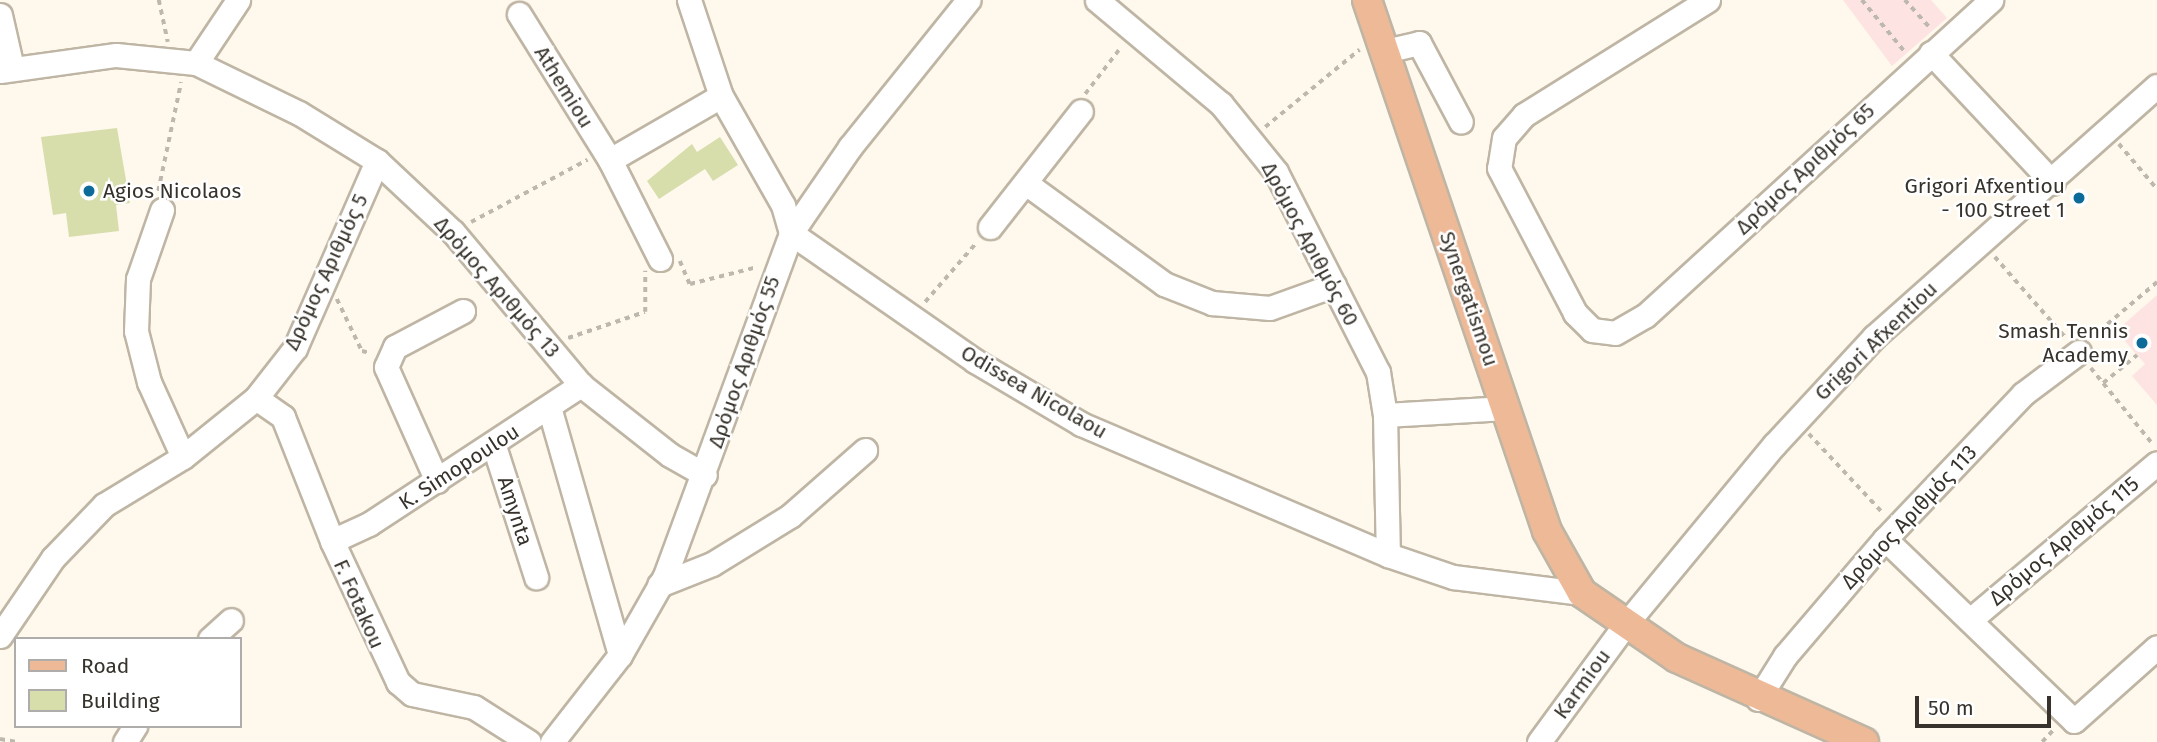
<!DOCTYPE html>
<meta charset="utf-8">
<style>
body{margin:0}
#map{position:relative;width:2157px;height:742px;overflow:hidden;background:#fef8ed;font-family:"Fira Sans",sans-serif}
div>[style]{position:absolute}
.green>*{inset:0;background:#fde4e3}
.building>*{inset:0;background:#d7deac}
.path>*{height:3.5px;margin-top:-1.75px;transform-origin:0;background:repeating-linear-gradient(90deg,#bdb8ae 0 5px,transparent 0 10px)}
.roads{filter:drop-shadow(2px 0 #bfb5a4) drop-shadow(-2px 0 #bfb5a4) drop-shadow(0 2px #bfb5a4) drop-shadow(0 -2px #bfb5a4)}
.minor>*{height:23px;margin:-11.5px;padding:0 11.5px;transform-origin:11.5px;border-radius:11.5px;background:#fff}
.major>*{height:28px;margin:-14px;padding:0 14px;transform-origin:14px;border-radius:14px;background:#eeb997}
.dots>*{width:19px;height:19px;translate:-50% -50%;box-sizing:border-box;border:4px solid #fff;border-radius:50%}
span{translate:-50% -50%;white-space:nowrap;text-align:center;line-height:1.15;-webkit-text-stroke:5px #fff;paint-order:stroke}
.street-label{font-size:21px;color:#37332c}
.poi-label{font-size:21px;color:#37332c}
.right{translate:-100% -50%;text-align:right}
.left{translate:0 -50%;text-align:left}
.legend{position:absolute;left:14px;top:637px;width:228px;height:91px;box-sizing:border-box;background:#fff;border:2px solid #afadab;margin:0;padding:9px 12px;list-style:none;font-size:21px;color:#37332c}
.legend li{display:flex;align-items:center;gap:14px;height:35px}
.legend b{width:35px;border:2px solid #afadab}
.scale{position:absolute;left:1915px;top:696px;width:136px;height:32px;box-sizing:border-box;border:4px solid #37332c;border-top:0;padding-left:9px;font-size:21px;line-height:24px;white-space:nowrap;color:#37332c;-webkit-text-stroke:5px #fff;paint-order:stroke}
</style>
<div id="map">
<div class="green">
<i style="clip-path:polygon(1843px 0,1931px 0,1947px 18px,1892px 66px)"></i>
<i style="clip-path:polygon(2157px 295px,2157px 405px,2132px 376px,2145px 364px,2116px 331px)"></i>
</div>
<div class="building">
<i style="clip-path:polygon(117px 128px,130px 203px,116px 205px,119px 231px,69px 237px,66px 213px,53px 215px,41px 137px)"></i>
<i style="clip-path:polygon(720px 137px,738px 165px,713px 181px,705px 169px,659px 199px,647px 181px,692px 144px,697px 152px)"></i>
</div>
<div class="path">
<i style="left:159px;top:0;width:43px;rotate:77.9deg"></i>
<i style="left:1862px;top:0;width:67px;rotate:50.4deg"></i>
<i style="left:1905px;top:0;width:40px;rotate:48deg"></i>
<i style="left:1085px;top:94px;width:59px;rotate:-52.5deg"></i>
<i style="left:1265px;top:127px;width:122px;rotate:-39.3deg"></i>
<i style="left:2119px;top:144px;width:59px;rotate:49.8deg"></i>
<i style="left:158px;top:191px;width:111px;rotate:-78.1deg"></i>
<i style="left:471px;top:222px;width:132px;rotate:-28.1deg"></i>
<i style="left:1995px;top:257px;width:108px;rotate:48.8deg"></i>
<i style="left:680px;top:261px;width:25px;rotate:67deg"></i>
<i style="left:690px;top:284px;width:69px;rotate:-14.2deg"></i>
<i style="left:337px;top:299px;width:58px;rotate:64.3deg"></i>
<i style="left:362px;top:351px;width:8px;rotate:14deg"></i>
<i style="left:925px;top:302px;width:79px;rotate:-49.1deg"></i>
<i style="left:2092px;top:337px;width:85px;rotate:-40.2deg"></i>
<i style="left:568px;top:338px;width:81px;rotate:-18.7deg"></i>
<i style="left:645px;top:312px;width:41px;rotate:-90deg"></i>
<i style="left:2091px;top:368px;width:97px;rotate:50.9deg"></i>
<i style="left:2103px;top:383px;width:44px;rotate:-39.5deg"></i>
<i style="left:1809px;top:434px;width:108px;rotate:46.9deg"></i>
<i style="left:0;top:739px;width:17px;rotate:10deg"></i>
<i style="left:2042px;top:742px;width:19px;rotate:-47deg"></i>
</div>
<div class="roads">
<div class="minor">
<i style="left:689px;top:0;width:101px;rotate:71.6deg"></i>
<i style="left:721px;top:96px;width:125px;rotate:60.4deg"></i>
<i style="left:783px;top:205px;width:29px;rotate:74deg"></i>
<i style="left:791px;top:233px;width:224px;rotate:34.8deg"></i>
<i style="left:975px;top:361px;width:123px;rotate:30.7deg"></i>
<i style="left:1081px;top:424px;width:334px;rotate:23.1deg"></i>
<i style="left:1388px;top:555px;width:69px;rotate:18.7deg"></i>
<i style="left:1453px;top:577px;width:130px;rotate:7.1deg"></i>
<i style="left:1097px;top:0;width:162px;rotate:40deg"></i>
<i style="left:1221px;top:104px;width:87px;rotate:51deg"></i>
<i style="left:1276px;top:172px;width:225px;rotate:63deg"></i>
<i style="left:1378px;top:372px;width:44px;rotate:80.8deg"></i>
<i style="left:1385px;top:415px;width:140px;rotate:88.8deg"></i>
<i style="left:1708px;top:0;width:217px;rotate:148deg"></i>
<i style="left:1524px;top:115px;width:30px;rotate:131deg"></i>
<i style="left:1504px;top:138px;width:30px;rotate:99deg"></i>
<i style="left:1499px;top:168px;width:164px;rotate:62.3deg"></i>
<i style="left:1575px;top:313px;width:24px;rotate:45deg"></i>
<i style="left:1592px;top:330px;width:23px;rotate:7deg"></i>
<i style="left:1615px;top:333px;width:34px;rotate:-30deg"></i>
<i style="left:1645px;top:316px;width:469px;rotate:-42.4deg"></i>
<i style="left:519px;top:14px;width:172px;rotate:58.1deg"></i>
<i style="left:610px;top:160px;width:111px;rotate:63.2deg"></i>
<i style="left:0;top:15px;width:54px;rotate:77.2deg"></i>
<i style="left:1385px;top:51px;width:35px;rotate:-13deg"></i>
<i style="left:1419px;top:43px;width:89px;rotate:62deg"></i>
<i style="left:1931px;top:53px;width:178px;rotate:46.8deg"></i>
<i style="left:196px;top:63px;width:76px;rotate:-56.3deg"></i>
<i style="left:0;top:71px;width:117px;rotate:-7.9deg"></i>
<i style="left:116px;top:55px;width:80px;rotate:5.7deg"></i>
<i style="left:196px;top:63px;width:114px;rotate:25.9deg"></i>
<i style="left:299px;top:113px;width:92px;rotate:31.6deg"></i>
<i style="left:377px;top:161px;width:104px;rotate:43.1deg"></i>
<i style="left:453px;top:232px;width:199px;rotate:50.1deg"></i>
<i style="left:581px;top:385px;width:113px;rotate:38.2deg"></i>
<i style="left:670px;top:455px;width:40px;rotate:29.7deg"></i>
<i style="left:610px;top:160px;width:128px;rotate:-30deg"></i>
<i style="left:1027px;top:184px;width:170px;rotate:36.1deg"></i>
<i style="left:1164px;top:284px;width:52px;rotate:21.6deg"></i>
<i style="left:1212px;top:303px;width:58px;rotate:4.9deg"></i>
<i style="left:1270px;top:308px;width:68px;rotate:-19.8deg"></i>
<i style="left:162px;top:210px;width:73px;rotate:109.2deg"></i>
<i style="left:138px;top:279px;width:52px;rotate:92.2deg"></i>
<i style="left:136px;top:331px;width:53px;rotate:75.7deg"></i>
<i style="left:149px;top:382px;width:82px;rotate:65.6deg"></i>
<i style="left:990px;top:227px;width:147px;rotate:-51.9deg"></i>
<i style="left:256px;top:398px;width:33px;rotate:35deg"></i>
<i style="left:283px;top:417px;width:133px;rotate:68.4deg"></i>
<i style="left:332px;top:541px;width:156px;rotate:64.9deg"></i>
<i style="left:398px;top:682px;width:18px;rotate:41deg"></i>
<i style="left:412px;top:694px;width:63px;rotate:11.8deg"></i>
<i style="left:474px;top:707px;width:65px;rotate:32.5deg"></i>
<i style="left:549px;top:407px;width:258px;rotate:74deg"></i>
<i style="left:1385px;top:415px;width:121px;rotate:-3.3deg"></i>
<i style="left:494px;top:446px;width:138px;rotate:72.2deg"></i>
<i style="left:437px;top:481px;width:125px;rotate:-114.1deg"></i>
<i style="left:386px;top:367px;width:22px;rotate:-66deg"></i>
<i style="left:395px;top:347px;width:77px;rotate:-27.9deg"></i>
<i style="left:1885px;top:539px;width:262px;rotate:43.9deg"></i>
<i style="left:2074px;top:721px;width:111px;rotate:-41.7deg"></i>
<i style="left:332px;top:541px;width:41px;rotate:-24.7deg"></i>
<i style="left:369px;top:524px;width:254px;rotate:-33.3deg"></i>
<i style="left:659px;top:585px;width:57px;rotate:-21.6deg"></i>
<i style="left:712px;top:564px;width:92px;rotate:-31.6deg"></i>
<i style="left:790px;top:516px;width:100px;rotate:-41.3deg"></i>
<i style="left:1970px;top:620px;width:244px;rotate:-40deg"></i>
<i style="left:0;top:636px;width:94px;rotate:-55.8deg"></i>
<i style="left:53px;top:558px;width:74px;rotate:-46.1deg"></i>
<i style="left:104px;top:505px;width:92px;rotate:-31.3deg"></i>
<i style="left:183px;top:457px;width:94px;rotate:-38.9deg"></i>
<i style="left:256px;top:398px;width:63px;rotate:-52deg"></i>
<i style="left:295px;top:348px;width:204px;rotate:-66.3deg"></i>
<i style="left:210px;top:639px;width:28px;rotate:-42deg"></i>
<i style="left:1758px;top:699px;width:51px;rotate:-57.9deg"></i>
<i style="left:1785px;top:656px;width:154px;rotate:-49.5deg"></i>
<i style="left:1885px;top:539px;width:200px;rotate:-46.4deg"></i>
<i style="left:2023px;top:394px;width:70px;rotate:-36.9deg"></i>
<i style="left:125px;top:742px;width:19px;rotate:-58deg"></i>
<i style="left:552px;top:742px;width:110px;rotate:-52deg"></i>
<i style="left:620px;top:655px;width:91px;rotate:-60.3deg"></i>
<i style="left:665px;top:576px;width:365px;rotate:-69.8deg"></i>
<i style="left:791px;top:233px;width:104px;rotate:-55.5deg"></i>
<i style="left:850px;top:147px;width:189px;rotate:-51.2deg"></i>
<i style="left:1539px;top:742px;width:145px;rotate:-53.7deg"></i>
<i style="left:1625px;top:625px;width:235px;rotate:-50.4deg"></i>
<i style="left:1775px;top:444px;width:146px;rotate:-47.2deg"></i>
<i style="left:1874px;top:337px;width:378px;rotate:-41.6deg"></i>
</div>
<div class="major">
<i style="left:1367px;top:0;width:561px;rotate:71.27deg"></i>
<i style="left:1547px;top:531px;width:71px;rotate:60.6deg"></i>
<i style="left:1582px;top:593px;width:115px;rotate:34.4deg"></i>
<i style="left:1677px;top:658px;width:205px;rotate:24.2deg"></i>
</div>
</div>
<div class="dots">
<i style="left:89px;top:191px;background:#0d6b9a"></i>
<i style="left:2079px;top:198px;background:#0d6b9a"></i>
<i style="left:2142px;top:343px;background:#0d6b9a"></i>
</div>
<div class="street-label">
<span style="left:564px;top:87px;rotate:58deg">Athemiou</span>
<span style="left:1805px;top:169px;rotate:-43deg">Δρόμος Αριθμός 65</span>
<span style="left:1310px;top:244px;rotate:62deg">Δρόμος Αριθμός 60</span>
<span style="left:326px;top:272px;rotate:-65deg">Δρόμος Αριθμός 5</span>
<span style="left:497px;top:287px;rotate:49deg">Δρόμος Αριθμός 13</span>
<span style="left:1469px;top:299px;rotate:71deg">Synergatismou</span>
<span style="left:1876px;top:341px;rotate:-44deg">Grigori Afxentiou</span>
<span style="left:744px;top:362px;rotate:-71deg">Δρόμος Αριθμός 55</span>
<span style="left:1034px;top:392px;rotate:30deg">Odissea Nicolaou</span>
<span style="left:459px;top:467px;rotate:-33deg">K. Simopoulou</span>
<span style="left:515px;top:511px;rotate:72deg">Amynta</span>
<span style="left:1909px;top:517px;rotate:-47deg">Δρόμος Αριθμός 113</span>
<span style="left:2064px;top:541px;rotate:-40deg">Δρόμος Αριθμός 115</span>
<span style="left:359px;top:604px;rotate:66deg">F. Fotakou</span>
<span style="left:1582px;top:684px;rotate:-54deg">Karmiou</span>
</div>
<div class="poi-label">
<span class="right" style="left:2065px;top:198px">Grigori Afxentiou<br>- 100 Street 1</span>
<span class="left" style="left:103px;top:191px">Agios Nicolaos</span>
<span class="right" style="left:2128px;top:343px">Smash Tennis<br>Academy</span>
</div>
<ul class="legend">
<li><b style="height:9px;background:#eeb997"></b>Road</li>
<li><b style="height:19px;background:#d7deac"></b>Building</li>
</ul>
<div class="scale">50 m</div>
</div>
